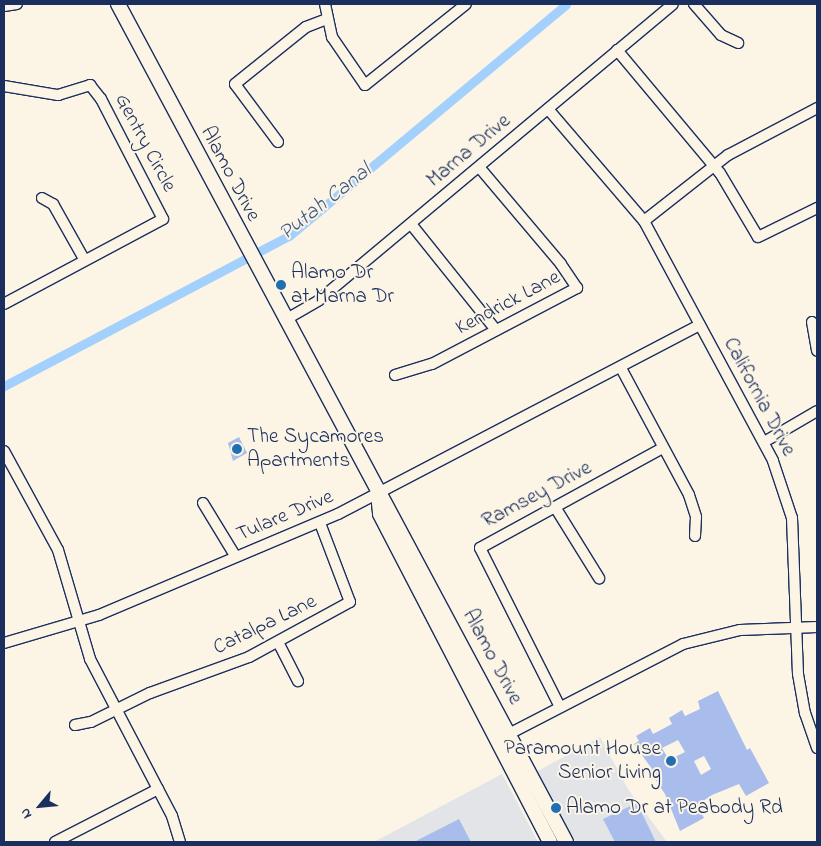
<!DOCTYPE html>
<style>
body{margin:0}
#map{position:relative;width:821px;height:846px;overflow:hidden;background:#fcf5e5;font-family:"Indie Flower",sans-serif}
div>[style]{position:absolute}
.built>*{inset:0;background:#e3e4e7}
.canal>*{height:9px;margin:-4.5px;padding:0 4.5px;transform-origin:4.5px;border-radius:4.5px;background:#a3d0fd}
.building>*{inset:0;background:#a9bdec}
.roads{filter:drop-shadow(1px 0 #1b2f5e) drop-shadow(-1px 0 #1b2f5e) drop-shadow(0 1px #1b2f5e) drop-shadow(0 -1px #1b2f5e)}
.minor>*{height:10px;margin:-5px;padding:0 5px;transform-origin:5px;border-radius:5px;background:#fcf5e5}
.major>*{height:14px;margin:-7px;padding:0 7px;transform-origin:7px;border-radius:7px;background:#fcf5e5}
.dots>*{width:14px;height:14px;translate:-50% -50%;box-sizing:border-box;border:2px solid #fcf5e5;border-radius:50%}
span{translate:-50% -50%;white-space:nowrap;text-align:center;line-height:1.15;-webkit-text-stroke:4px #fcf5e5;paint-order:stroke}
.street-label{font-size:21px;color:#1b2f5e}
.poi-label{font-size:21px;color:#1b2f5e}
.left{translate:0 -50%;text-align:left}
.right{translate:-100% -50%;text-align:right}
.water-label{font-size:22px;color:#3d5786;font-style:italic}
.frame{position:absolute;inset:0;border:5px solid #1b2f5e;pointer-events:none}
.north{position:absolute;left:15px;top:781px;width:50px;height:50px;-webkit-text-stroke:4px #fcf5e5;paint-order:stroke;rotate:242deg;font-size:14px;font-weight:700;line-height:20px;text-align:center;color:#1b2f5e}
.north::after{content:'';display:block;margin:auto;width:18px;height:22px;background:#1b2f5e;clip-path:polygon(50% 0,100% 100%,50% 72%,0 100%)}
</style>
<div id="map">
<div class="built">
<i style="clip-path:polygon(600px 737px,628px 789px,667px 842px,576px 842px,536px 772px)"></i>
<i style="clip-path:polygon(502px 774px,538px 842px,374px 842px)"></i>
</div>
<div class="canal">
<i style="left:4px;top:386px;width:322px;rotate:-27.8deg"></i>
<i style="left:289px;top:236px;width:361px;rotate:-39.9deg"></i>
</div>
<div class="building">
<i style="clip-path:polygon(239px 437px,247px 453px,233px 461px,228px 443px)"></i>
<i style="clip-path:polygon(evenodd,718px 691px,747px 750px,750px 748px,769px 783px,746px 796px,739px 784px,712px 795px,697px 805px,704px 818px,680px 831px,665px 794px,649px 770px,652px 769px,634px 744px,639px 741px,636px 736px,650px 728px,653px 734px,672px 724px,669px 718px,682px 710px,685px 716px,700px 709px,698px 701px,718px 691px,678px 740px,685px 752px,669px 760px,662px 748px,678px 740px,718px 691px,704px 756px,711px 769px,701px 775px,694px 761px,704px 756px)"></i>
<i style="clip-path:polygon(637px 803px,656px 842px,615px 842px,603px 819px)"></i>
<i style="clip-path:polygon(459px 819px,471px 842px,414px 842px)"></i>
</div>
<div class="roads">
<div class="minor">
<i style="left:325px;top:4px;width:34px;rotate:78deg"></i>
<i style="left:332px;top:37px;width:58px;rotate:55.5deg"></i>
<i style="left:365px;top:85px;width:129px;rotate:-38.7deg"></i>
<i style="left:694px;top:4px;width:41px;rotate:48.9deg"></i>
<i style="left:721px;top:35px;width:19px;rotate:25deg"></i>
<i style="left:4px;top:6px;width:13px;rotate:-9deg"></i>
<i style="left:617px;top:50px;width:160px;rotate:50.1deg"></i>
<i style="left:720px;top:173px;width:74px;rotate:59.3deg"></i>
<i style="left:758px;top:237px;width:66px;rotate:-26.2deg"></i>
<i style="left:4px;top:86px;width:55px;rotate:9.5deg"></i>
<i style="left:58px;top:95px;width:34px;rotate:-17deg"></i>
<i style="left:90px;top:85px;width:18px;rotate:52deg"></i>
<i style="left:101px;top:99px;width:135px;rotate:62.7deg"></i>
<i style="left:163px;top:219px;width:180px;rotate:151.9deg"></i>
<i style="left:548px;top:109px;width:148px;rotate:49.4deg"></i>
<i style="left:644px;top:221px;width:272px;rotate:61.7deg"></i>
<i style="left:773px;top:461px;width:60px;rotate:71.6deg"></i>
<i style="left:792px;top:518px;width:156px;rotate:87.8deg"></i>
<i style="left:798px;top:674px;width:40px;rotate:80deg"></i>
<i style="left:805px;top:713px;width:37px;rotate:71deg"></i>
<i style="left:278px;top:142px;width:72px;rotate:-126.6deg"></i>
<i style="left:235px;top:84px;width:91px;rotate:-38.8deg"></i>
<i style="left:306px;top:27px;width:22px;rotate:-21deg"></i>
<i style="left:42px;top:198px;width:13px;rotate:29deg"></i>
<i style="left:53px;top:204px;width:63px;rotate:60.6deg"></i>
<i style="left:644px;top:221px;width:107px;rotate:-38.2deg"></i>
<i style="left:728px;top:155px;width:101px;rotate:-27.8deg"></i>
<i style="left:411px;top:224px;width:136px;rotate:51.3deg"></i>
<i style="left:285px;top:320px;width:39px;rotate:-30deg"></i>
<i style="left:319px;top:300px;width:461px;rotate:-39.9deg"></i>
<i style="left:812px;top:322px;width:29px;rotate:80deg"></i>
<i style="left:621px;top:368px;width:144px;rotate:61.8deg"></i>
<i style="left:689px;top:495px;width:23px;rotate:72deg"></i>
<i style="left:696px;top:517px;width:19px;rotate:93deg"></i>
<i style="left:395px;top:375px;width:39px;rotate:-17deg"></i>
<i style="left:432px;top:364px;width:164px;rotate:-27.7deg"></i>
<i style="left:577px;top:288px;width:29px;rotate:-124deg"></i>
<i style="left:561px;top:264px;width:127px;rotate:-130.2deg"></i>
<i style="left:764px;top:442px;width:61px;rotate:-30.3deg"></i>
<i style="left:4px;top:451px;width:113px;rotate:61.4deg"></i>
<i style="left:58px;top:550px;width:114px;rotate:73.6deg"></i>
<i style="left:90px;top:659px;width:177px;rotate:62.4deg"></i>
<i style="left:172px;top:816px;width:27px;rotate:73deg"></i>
<i style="left:203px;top:503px;width:63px;rotate:58.6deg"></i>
<i style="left:555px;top:507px;width:84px;rotate:58.2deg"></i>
<i style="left:278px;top:642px;width:44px;rotate:62.9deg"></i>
<i style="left:4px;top:643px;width:99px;rotate:-16.4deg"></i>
<i style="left:99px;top:615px;width:259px;rotate:-22.9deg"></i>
<i style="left:338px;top:514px;width:408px;rotate:-27.6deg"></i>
<i style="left:560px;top:707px;width:178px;rotate:-116.7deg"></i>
<i style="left:480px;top:548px;width:209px;rotate:-28.7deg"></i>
<i style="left:75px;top:725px;width:16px;rotate:-11deg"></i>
<i style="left:91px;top:722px;width:66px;rotate:-26.2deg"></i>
<i style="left:150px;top:693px;width:105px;rotate:-20deg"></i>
<i style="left:249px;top:657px;width:115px;rotate:-28.6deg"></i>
<i style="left:350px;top:602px;width:85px;rotate:-110.8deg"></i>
<i style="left:503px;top:737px;width:203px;rotate:-27.3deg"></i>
<i style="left:683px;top:644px;width:59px;rotate:-13.8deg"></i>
<i style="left:740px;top:630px;width:77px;rotate:-2.2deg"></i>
<i style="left:55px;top:842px;width:116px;rotate:-27.2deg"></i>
</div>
<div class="major">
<i style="left:118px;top:4px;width:950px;rotate:61.87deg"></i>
<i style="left:378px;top:494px;width:20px;rotate:84deg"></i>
<i style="left:380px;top:514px;width:369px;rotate:62.6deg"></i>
</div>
</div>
<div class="dots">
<i style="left:281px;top:285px;background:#1f6fb2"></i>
<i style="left:237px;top:449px;background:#1f6fb2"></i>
<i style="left:671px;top:761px;background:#1f6fb2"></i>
<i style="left:556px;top:808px;background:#1f6fb2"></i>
</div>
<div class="street-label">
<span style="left:145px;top:143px;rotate:62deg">Gentry Circle</span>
<span style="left:469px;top:151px;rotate:-40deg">Marna Drive</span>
<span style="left:230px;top:174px;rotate:62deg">Alamo Drive</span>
<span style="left:508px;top:303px;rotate:-28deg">Kendrick Lane</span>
<span style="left:759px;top:397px;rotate:62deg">California Drive</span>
<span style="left:537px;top:495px;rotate:-28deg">Ramsey Drive</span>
<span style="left:285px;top:516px;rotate:-23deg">Tulare Drive</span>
<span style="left:265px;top:625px;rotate:-26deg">Catalpa Lane</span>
<span style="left:492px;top:657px;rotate:62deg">Alamo Drive</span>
</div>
<div class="poi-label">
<span class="left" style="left:291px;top:285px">Alamo Dr<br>at Marna Dr</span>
<span class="left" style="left:247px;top:449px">The Sycamores<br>Apartments</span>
<span class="right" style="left:661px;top:761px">Paramount House<br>Senior Living</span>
<span class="left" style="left:566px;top:808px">Alamo Dr at Peabody Rd</span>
</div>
<div class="water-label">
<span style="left:326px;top:203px;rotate:-38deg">Putah Canal</span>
</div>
<div class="frame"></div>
<div class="north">N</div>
</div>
